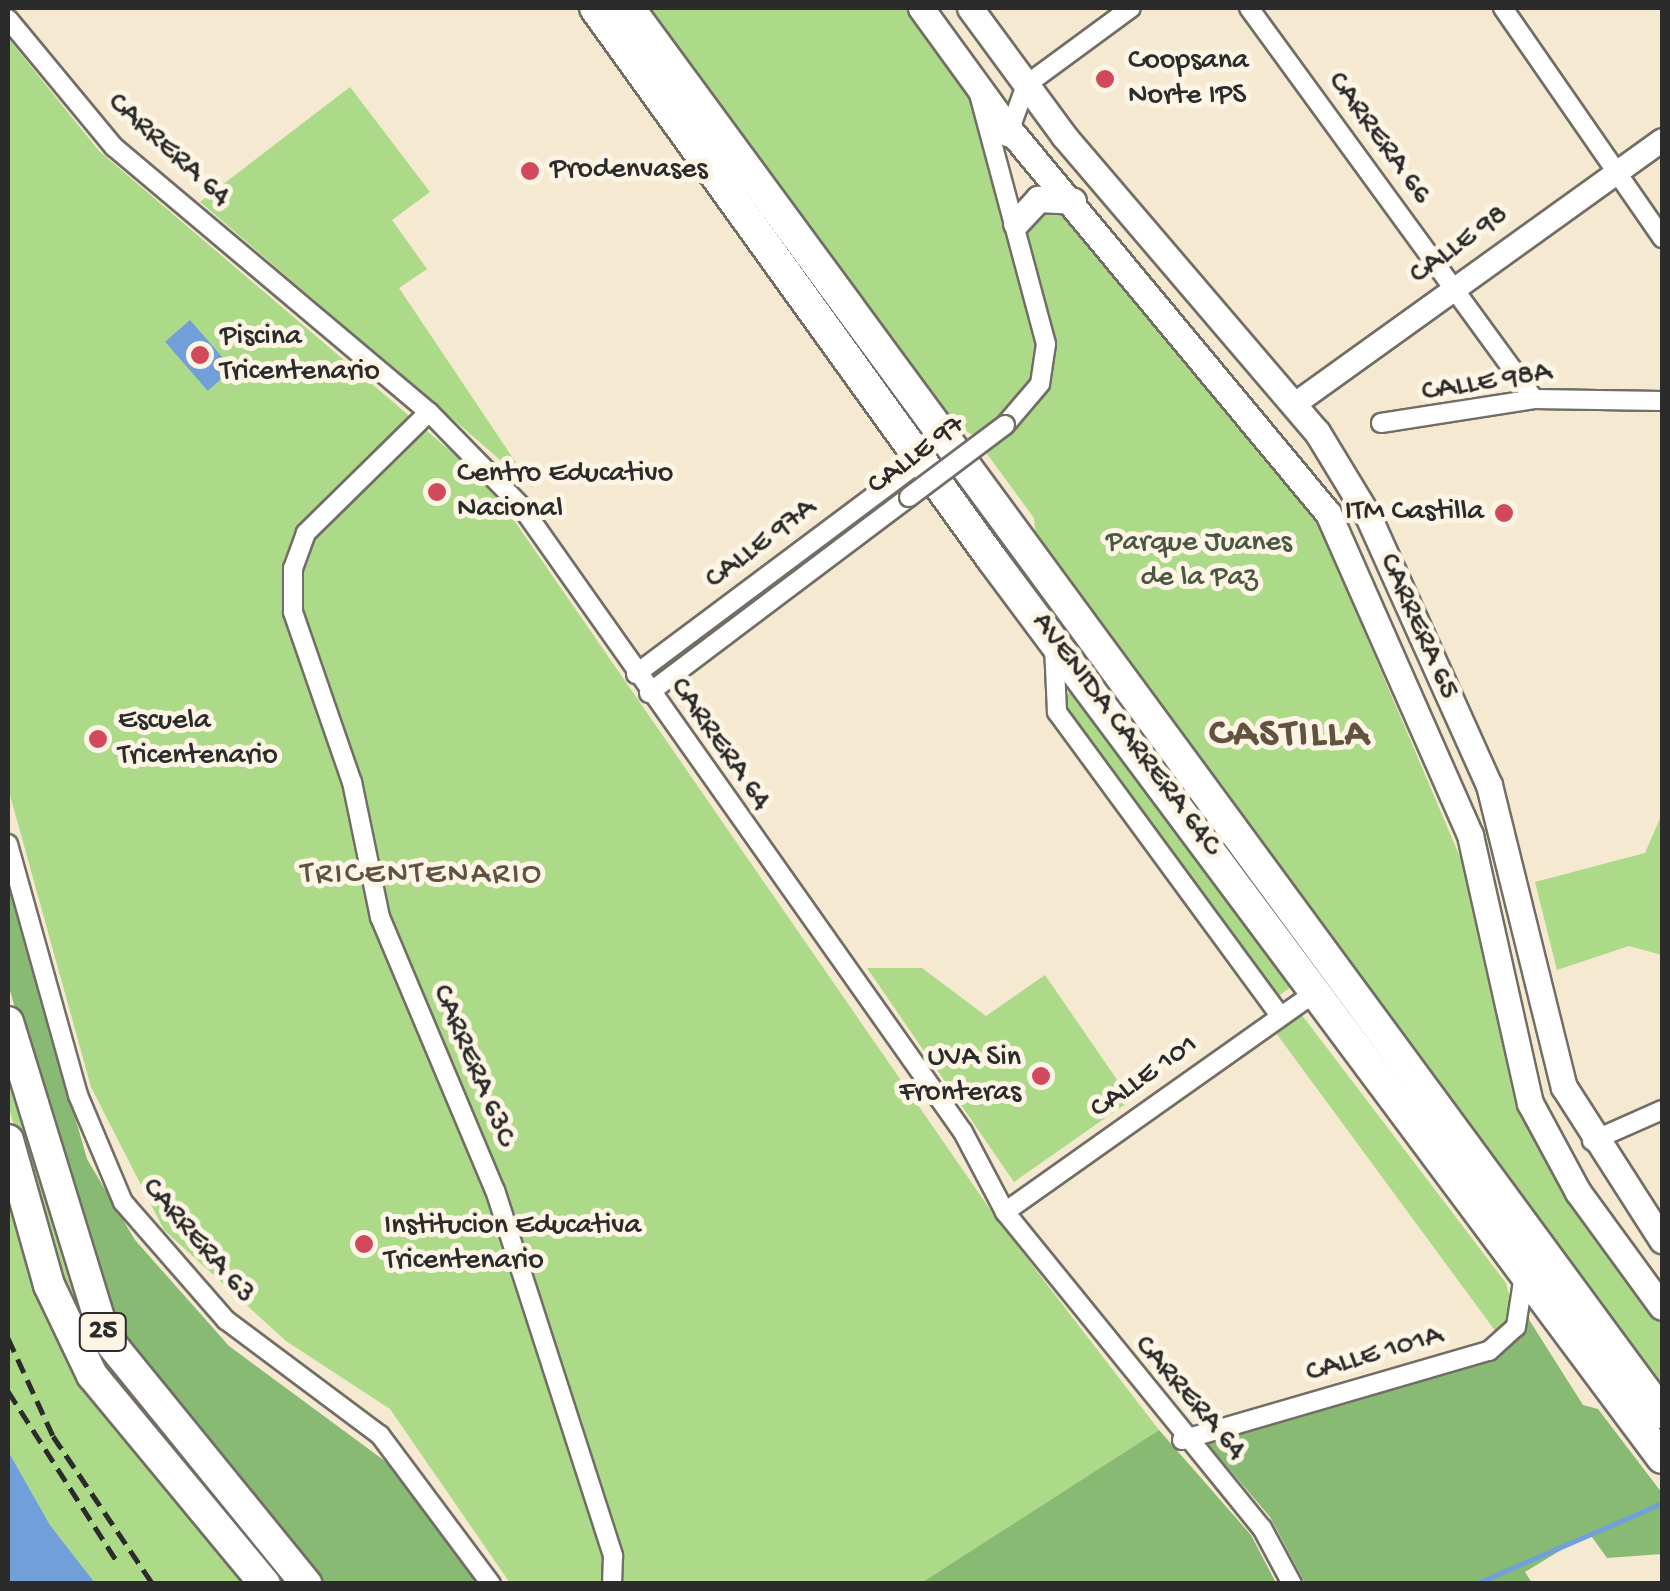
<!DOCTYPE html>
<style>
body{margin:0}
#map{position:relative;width:1670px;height:1591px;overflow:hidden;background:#f5e9d1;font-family:"Gochi Hand",sans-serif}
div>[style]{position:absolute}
.green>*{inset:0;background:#acda88;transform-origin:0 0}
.forest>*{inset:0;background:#89ba74}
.water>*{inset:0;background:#709fd9;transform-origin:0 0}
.stream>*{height:5px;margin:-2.5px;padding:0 2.5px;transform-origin:2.5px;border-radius:2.5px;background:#709fd9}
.roads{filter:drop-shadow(2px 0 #726e65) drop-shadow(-2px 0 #726e65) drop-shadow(0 2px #726e65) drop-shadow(0 -2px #726e65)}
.minor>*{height:18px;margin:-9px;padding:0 9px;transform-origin:9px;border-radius:9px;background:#fff}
.tertiary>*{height:22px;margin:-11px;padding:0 11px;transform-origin:11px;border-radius:11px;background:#fff}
.secondary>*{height:25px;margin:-12.5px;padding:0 12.5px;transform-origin:12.5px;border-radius:12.5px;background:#fff}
.primary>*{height:30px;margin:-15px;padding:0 15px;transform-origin:15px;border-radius:15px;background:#fff}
.trunk>*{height:30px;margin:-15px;padding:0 15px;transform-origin:15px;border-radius:15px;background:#fff}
.rail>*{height:5px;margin-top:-2.5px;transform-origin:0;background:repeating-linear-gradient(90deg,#2b2b2b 0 15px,transparent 0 23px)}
.bridges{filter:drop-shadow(2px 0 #726e65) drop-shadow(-2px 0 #726e65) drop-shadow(0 2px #726e65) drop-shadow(0 -2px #726e65)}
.minor-bridge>*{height:18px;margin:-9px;padding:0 9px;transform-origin:9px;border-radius:9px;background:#fff}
.dots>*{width:28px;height:28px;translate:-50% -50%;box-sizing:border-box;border:5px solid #fcf5e5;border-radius:50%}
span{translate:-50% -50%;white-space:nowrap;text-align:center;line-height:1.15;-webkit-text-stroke:10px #fcf5e5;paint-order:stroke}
.shield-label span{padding:2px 8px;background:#fcf5e5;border:2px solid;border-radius:8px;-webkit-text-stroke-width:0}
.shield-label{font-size:28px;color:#2b2b2b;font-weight:700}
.poi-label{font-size:30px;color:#2b2b2b}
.left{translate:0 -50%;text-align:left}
.right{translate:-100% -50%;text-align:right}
.street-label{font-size:30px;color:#2b2b2b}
.park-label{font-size:30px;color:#4b5742}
.neighbourhood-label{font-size:32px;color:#625341;letter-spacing:2.5px}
.district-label{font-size:40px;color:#625341;font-weight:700;letter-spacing:2.5px}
.frame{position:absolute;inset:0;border:10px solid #2b2b2b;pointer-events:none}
</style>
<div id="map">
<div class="green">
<i style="clip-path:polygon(647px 8px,906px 8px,970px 98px,1008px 218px,1057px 203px,1307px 497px,1466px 871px,1528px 1129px,1583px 1224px,1662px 1322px,1662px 1388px,1038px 554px,1034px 518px,974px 436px,935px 411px)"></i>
<i style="clip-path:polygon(8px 38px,99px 151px,489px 484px,996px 1218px,1159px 1430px,921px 1583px,510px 1583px,390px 1409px,286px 1341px,164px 1230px,91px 1087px,8px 788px)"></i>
<i style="clip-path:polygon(350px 87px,430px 192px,392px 220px,427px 269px,399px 288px,533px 488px,200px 202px)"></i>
<i style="left:1075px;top:689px;width:368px;height:26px;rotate:54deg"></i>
<i style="clip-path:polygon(1662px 814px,1662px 955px,1629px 946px,1557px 970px,1535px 882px,1645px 853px)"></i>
<i style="clip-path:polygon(867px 968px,922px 968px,986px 1016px,1045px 975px,1131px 1100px,1014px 1182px)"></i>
<i style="clip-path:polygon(1301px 1014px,1506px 1283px,1512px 1305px,1499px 1336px,1276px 1033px)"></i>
<i style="clip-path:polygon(8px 1050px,296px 1583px,273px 1583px,129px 1412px,54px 1272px,8px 1104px)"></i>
<i style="clip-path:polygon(8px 1170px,94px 1400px,246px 1583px,95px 1583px,50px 1525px,8px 1451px)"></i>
</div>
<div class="forest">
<i style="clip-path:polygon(8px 881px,87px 1159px,135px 1240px,229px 1346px,393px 1467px,477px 1583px,321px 1583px,158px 1397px,108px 1311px,55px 1155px,8px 983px)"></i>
<i style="clip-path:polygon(1528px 1318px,1583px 1405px,1598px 1409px,1662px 1493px,1662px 1554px,1607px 1558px,1589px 1533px,1525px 1572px,1532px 1583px,1305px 1583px,1270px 1517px,1207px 1443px,1500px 1356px)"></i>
<i style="clip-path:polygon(1159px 1430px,1251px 1535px,1276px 1583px,921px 1583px)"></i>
</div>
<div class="water">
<i style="left:190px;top:320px;width:65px;height:33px;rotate:49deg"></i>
<i style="clip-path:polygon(8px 1451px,50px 1525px,95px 1583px,8px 1583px)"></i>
</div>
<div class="stream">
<i style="left:1475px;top:1584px;width:202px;rotate:-23.4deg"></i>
</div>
<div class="roads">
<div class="minor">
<i style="left:1249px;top:8px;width:484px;rotate:53.9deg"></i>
<i style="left:1503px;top:8px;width:280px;rotate:55.3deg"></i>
<i style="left:8px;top:19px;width:166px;rotate:50.4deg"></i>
<i style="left:114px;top:147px;width:412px;rotate:40.1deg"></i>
<i style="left:429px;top:412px;width:132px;rotate:45.6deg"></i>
<i style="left:521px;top:506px;width:766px;rotate:54.78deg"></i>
<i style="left:963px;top:1132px;width:90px;rotate:62.3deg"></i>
<i style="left:1005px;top:1212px;width:407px;rotate:50.9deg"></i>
<i style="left:1262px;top:1528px;width:64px;rotate:61.8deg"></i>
<i style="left:979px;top:94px;width:259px;rotate:75deg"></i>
<i style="left:1046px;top:344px;width:40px;rotate:98.5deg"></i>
<i style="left:1040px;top:384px;width:54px;rotate:130.5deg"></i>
<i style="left:1007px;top:137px;width:55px;rotate:-69.9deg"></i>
<i style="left:1026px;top:85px;width:130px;rotate:-36.3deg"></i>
<i style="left:429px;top:412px;width:173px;rotate:135.5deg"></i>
<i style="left:306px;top:533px;width:37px;rotate:110deg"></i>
<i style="left:293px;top:568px;width:44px;rotate:90deg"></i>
<i style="left:293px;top:612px;width:180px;rotate:70.9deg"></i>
<i style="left:352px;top:782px;width:138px;rotate:78.3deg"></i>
<i style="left:380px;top:917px;width:296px;rotate:67.2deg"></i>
<i style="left:495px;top:1190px;width:385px;rotate:72.1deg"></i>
<i style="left:613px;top:1556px;width:28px;rotate:92deg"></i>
<i style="left:1381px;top:423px;width:155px;rotate:-8.9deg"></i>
<i style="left:1534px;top:399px;width:128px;rotate:0.9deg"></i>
<i style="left:1054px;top:646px;width:66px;rotate:87.4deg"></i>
<i style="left:1057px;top:712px;width:377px;rotate:53.7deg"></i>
<i style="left:636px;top:674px;width:356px;rotate:-36.8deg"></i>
<i style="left:649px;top:693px;width:326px;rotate:-37deg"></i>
<i style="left:8px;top:844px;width:261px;rotate:74.4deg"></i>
<i style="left:78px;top:1095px;width:116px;rotate:67.2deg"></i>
<i style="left:123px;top:1202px;width:157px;rotate:48.9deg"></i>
<i style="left:226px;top:1320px;width:192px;rotate:36.8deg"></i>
<i style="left:380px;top:1435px;width:186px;rotate:53.3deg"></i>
<i style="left:1592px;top:1141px;width:77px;rotate:-23.9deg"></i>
<i style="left:1005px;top:1212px;width:384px;rotate:-35.3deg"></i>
<i style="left:1182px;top:1440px;width:320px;rotate:-16.2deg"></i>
<i style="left:1489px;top:1351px;width:36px;rotate:-42deg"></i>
<i style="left:1516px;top:1327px;width:53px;rotate:-81.3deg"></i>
</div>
<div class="tertiary">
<i style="left:1295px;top:404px;width:452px;rotate:-35.7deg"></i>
</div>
<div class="secondary">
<i style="left:921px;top:8px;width:150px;rotate:54deg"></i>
<i style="left:1009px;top:129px;width:499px;rotate:50.3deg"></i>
<i style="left:1328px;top:513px;width:352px;rotate:66.2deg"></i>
<i style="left:1470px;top:835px;width:275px;rotate:77.4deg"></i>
<i style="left:1530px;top:1103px;width:101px;rotate:61.7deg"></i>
<i style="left:1578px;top:1192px;width:142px;rotate:53.9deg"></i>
<i style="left:970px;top:8px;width:159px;rotate:53.7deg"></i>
<i style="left:1064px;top:136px;width:389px;rotate:49.5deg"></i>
<i style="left:1317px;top:432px;width:98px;rotate:58.7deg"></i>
<i style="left:1368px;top:516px;width:295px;rotate:65.8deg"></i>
<i style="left:1489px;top:785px;width:311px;rotate:76.1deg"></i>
<i style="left:1564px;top:1087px;width:182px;rotate:57.4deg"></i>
<i style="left:1016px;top:223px;width:33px;rotate:-47deg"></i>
<i style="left:1038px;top:199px;width:35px;rotate:3deg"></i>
</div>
<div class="primary">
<i style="left:595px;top:8px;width:679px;rotate:54.23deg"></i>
<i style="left:992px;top:559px;width:1121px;rotate:53.3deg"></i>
<i style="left:629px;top:8px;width:1744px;rotate:53.68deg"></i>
</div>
<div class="trunk">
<i style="left:8px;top:1022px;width:327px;rotate:72.9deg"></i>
<i style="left:104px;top:1335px;width:321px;rotate:50.9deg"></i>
<i style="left:8px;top:1140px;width:151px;rotate:74.2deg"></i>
<i style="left:49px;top:1285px;width:100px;rotate:64.5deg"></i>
<i style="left:92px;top:1375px;width:271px;rotate:50.4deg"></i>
</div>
</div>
<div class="rail">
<i style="left:8px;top:1338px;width:108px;rotate:65.3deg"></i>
<i style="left:53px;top:1436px;width:179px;rotate:56deg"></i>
<i style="left:8px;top:1391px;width:204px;rotate:57.4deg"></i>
</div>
<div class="bridges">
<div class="minor-bridge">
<i style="left:909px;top:497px;width:120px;rotate:-36.9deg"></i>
</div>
</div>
<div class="dots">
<i style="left:1105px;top:79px;background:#d1495b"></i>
<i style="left:530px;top:171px;background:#d1495b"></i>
<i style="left:200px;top:355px;background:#d1495b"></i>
<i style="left:437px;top:492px;background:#d1495b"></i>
<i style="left:1504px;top:513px;background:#d1495b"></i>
<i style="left:98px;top:739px;background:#d1495b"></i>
<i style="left:1041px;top:1076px;background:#d1495b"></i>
<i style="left:364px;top:1244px;background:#d1495b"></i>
</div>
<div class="shield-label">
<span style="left:103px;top:1332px">25</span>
</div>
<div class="poi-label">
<span class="left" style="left:1128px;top:79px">Coopsana<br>Norte IPS</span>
<span class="left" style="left:550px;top:171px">Prodenvases</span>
<span class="left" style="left:220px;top:355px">Piscina<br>Tricentenario</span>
<span class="left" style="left:457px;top:492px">Centro Educativo<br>Nacional</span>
<span class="right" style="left:1484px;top:513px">ITM Castilla</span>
<span class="left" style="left:118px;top:739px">Escuela<br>Tricentenario</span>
<span class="right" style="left:1021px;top:1076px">UVA Sin<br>Fronteras</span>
<span class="left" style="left:384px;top:1244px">Institucion Educativa<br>Tricentenario</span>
</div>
<div class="street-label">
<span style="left:1378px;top:139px;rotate:54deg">CARRERA 66</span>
<span style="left:168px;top:151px;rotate:42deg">CARRERA 64</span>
<span style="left:1460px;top:246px;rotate:-36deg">CALLE 98</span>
<span style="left:1487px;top:384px;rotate:-9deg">CALLE 98A</span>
<span style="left:917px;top:456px;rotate:-37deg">CALLE 97</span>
<span style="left:762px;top:545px;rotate:-37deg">CALLE 97A</span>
<span style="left:1417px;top:627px;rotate:66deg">CARRERA 65</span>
<span style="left:1125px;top:735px;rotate:53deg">AVENIDA CARRERA 64C</span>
<span style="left:719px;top:745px;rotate:55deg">CARRERA 64</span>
<span style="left:472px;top:1066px;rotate:67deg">CARRERA 63C</span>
<span style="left:1145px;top:1078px;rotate:-35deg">CALLE 101</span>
<span style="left:197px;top:1242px;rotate:49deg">CARRERA 63</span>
<span style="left:1375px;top:1356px;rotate:-16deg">CALLE 101A</span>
<span style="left:1189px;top:1399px;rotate:49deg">CARRERA 64</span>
</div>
<div class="park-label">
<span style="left:1199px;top:561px">Parque Juanes<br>de la Paz</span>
</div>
<div class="neighbourhood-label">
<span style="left:422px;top:875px">TRICENTENARIO</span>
</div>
<div class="district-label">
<span style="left:1290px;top:736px">CASTILLA</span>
</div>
<div class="frame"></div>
</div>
